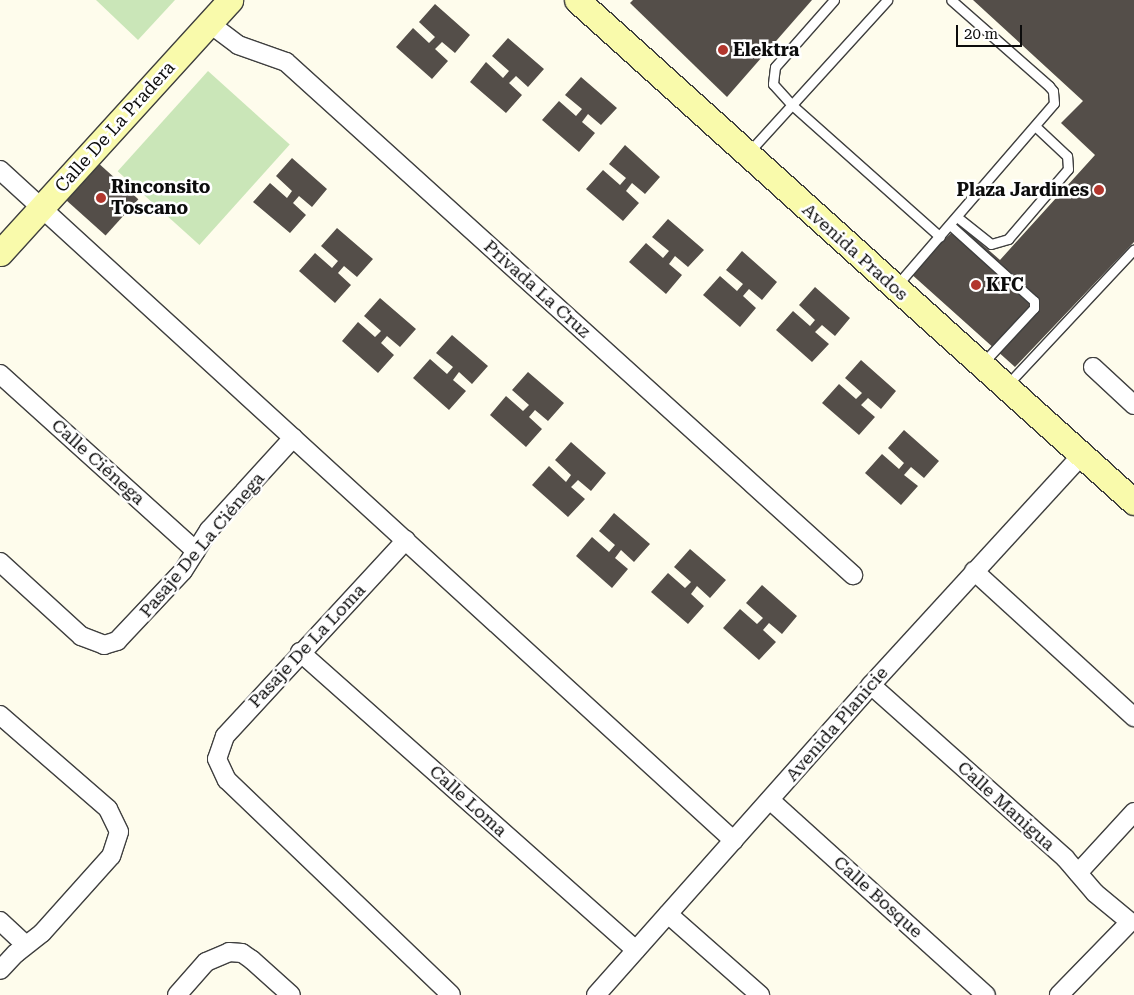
<!DOCTYPE html>
<meta charset="utf-8">
<style>
body{margin:0}
#map{position:relative;width:1134px;height:995px;overflow:hidden;background:#fefcec;font-family:"Roboto Serif",serif}
div>[style]{position:absolute}
.green>*{inset:0;background:#cae6b8;transform-origin:0 0}
.building>*{inset:0;background:#544e49;transform-origin:0 0}
.roads{filter:drop-shadow(1px 0 #3f3f3f) drop-shadow(-1px 0 #3f3f3f) drop-shadow(0 1px #3f3f3f) drop-shadow(0 -1px #3f3f3f)}
.lane>*{height:9px;margin:-4.5px;padding:0 4.5px;transform-origin:4.5px;border-radius:4.5px;background:#fff}
.street>*{height:18px;margin:-9px;padding:0 9px;transform-origin:9px;border-radius:9px;background:#fff}
.secondary>*{height:25px;margin:-12.5px;padding:0 12.5px;transform-origin:12.5px;border-radius:12.5px;background:#f9faab}
.dots>*{width:14px;height:14px;translate:-50% -50%;box-sizing:border-box;border:2px solid #fff;border-radius:50%}
span{translate:-50% -50%;white-space:nowrap;text-align:center;line-height:1.15;-webkit-text-stroke:5px #fff;paint-order:stroke}
.poi-label{font-size:18px;color:#0c0c0c;font-weight:700}
.left{translate:0 -50%;text-align:left}
.right{translate:-100% -50%;text-align:right}
.street-label{font-size:18px;color:#0c0c0c}
.scale{position:absolute;left:956px;top:25px;width:66px;height:22px;box-sizing:border-box;border:2px solid #0c0c0c;border-top:0;padding-left:6px;font-size:15px;line-height:18px;white-space:nowrap;color:#0c0c0c;-webkit-text-stroke:4px #fff;paint-order:stroke}
</style>
<div id="map">
<div class="green">
<i style="clip-path:polygon(96px 0,175px 0,138px 40px)"></i>
<i style="left:208px;top:71px;width:110px;height:135px;rotate:42deg"></i>
</div>
<div class="building">
<i style="clip-path:polygon(633px 0,812px 0,727px 97px,630px 3px)"></i>
<i style="clip-path:polygon(973px 0,1134px 0,1134px 242px,1015px 367px,909px 272px,960px 225px,1000px 260px,1095px 155px,1061px 123px,1083px 101px)"></i>
<i style="clip-path:polygon(435px 4px,470px 35px,455px 53px,442px 42px,435px 49px,448px 61px,432px 79px,396px 47px,413px 28px,429px 43px,435px 37px,419px 22px)"></i>
<i style="clip-path:polygon(508px 38px,544px 69px,528px 87px,516px 76px,509px 83px,522px 95px,506px 113px,470px 82px,486px 62px,503px 78px,509px 71px,492px 56px)"></i>
<i style="clip-path:polygon(581px 77px,617px 108px,601px 125px,588px 114px,582px 122px,595px 133px,579px 152px,542px 120px,559px 101px,576px 116px,582px 109px,565px 95px)"></i>
<i style="clip-path:polygon(625px 145px,660px 177px,645px 194px,632px 183px,626px 191px,639px 203px,623px 221px,586px 189px,603px 170px,620px 185px,626px 178px,609px 164px)"></i>
<i style="clip-path:polygon(292px 158px,327px 189px,312px 207px,299px 196px,293px 203px,306px 215px,290px 233px,253px 202px,270px 183px,287px 198px,292px 191px,276px 176px)"></i>
<i style="left:96px;top:161px;width:57px;height:49px;rotate:42deg"></i>
<i style="clip-path:polygon(668px 219px,704px 250px,688px 267px,675px 256px,669px 264px,682px 275px,666px 294px,629px 262px,646px 243px,663px 258px,669px 251px,652px 237px)"></i>
<i style="clip-path:polygon(337px 228px,373px 259px,357px 277px,344px 266px,338px 273px,351px 285px,335px 303px,299px 271px,315px 253px,332px 268px,338px 261px,321px 246px)"></i>
<i style="clip-path:polygon(742px 251px,777px 282px,762px 300px,749px 289px,743px 296px,756px 308px,740px 327px,703px 295px,720px 276px,737px 291px,743px 284px,726px 270px)"></i>
<i style="clip-path:polygon(815px 287px,850px 318px,835px 336px,822px 325px,815px 332px,829px 344px,812px 362px,776px 330px,793px 311px,810px 326px,815px 320px,799px 305px)"></i>
<i style="clip-path:polygon(380px 298px,416px 329px,400px 347px,387px 336px,381px 343px,394px 355px,378px 373px,342px 341px,358px 322px,375px 337px,381px 331px,364px 316px)"></i>
<i style="clip-path:polygon(452px 335px,488px 366px,472px 384px,459px 372px,453px 380px,466px 391px,449px 410px,413px 378px,430px 359px,447px 374px,453px 367px,436px 353px)"></i>
<i style="clip-path:polygon(861px 360px,896px 391px,881px 409px,868px 398px,861px 405px,875px 417px,859px 435px,822px 403px,839px 384px,856px 399px,862px 393px,845px 378px)"></i>
<i style="clip-path:polygon(528px 372px,564px 403px,548px 421px,535px 410px,529px 417px,542px 429px,526px 447px,490px 415px,506px 396px,523px 411px,529px 405px,512px 390px)"></i>
<i style="clip-path:polygon(904px 430px,939px 461px,924px 478px,911px 467px,904px 475px,918px 486px,901px 505px,865px 473px,882px 454px,899px 469px,904px 463px,888px 448px)"></i>
<i style="clip-path:polygon(571px 442px,606px 473px,591px 491px,578px 480px,571px 487px,585px 499px,568px 517px,532px 485px,549px 466px,566px 482px,571px 475px,555px 460px)"></i>
<i style="clip-path:polygon(614px 513px,650px 544px,634px 562px,621px 550px,615px 558px,628px 569px,612px 588px,576px 556px,592px 537px,609px 552px,615px 545px,599px 531px)"></i>
<i style="clip-path:polygon(690px 549px,726px 580px,710px 598px,697px 586px,691px 594px,704px 606px,688px 624px,651px 592px,668px 573px,685px 588px,691px 582px,674px 567px)"></i>
<i style="clip-path:polygon(762px 585px,797px 616px,782px 634px,769px 623px,763px 630px,776px 642px,759px 660px,723px 628px,740px 609px,757px 624px,763px 618px,746px 603px)"></i>
</div>
<div class="roads">
<div class="lane">
<i style="left:834px;top:0;width:89px;rotate:131.4deg"></i>
<i style="left:775px;top:67px;width:17px;rotate:97deg"></i>
<i style="left:773px;top:84px;width:28px;rotate:48deg"></i>
<i style="left:792px;top:105px;width:198px;rotate:41.7deg"></i>
<i style="left:748px;top:153px;width:207px;rotate:-47.7deg"></i>
<i style="left:957px;top:217px;width:43px;rotate:38.5deg"></i>
<i style="left:991px;top:244px;width:18px;rotate:-16deg"></i>
<i style="left:1008px;top:239px;width:92px;rotate:-49.4deg"></i>
<i style="left:1068px;top:169px;width:13px;rotate:-94deg"></i>
<i style="left:1067px;top:156px;width:42px;rotate:-136.9deg"></i>
<i style="left:950px;top:225px;width:113px;rotate:42.1deg"></i>
<i style="left:1034px;top:301px;width:7px;rotate:90deg"></i>
<i style="left:1034px;top:308px;width:76px;rotate:132.9deg"></i>
<i style="left:897px;top:285px;width:240px;rotate:-49.2deg"></i>
<i style="left:1054px;top:103px;width:12px;rotate:-95deg"></i>
<i style="left:1053px;top:91px;width:6px;rotate:-129deg"></i>
<i style="left:1049px;top:86px;width:130px;rotate:-138.7deg"></i>
<i style="left:1006px;top:386px;width:187px;rotate:-46.9deg"></i>
</div>
<div class="street">
<i style="left:209px;top:23px;width:36px;rotate:37deg"></i>
<i style="left:238px;top:45px;width:51px;rotate:19.5deg"></i>
<i style="left:286px;top:62px;width:765px;rotate:42.14deg"></i>
<i style="left:0;top:170px;width:994px;rotate:42.43deg"></i>
<i style="left:1093px;top:367px;width:56px;rotate:42.8deg"></i>
<i style="left:0;top:374px;width:264px;rotate:42.1deg"></i>
<i style="left:406px;top:540px;width:267px;rotate:132.7deg"></i>
<i style="left:225px;top:736px;width:24px;rotate:109deg"></i>
<i style="left:217px;top:759px;width:23px;rotate:65deg"></i>
<i style="left:227px;top:780px;width:310px;rotate:43.8deg"></i>
<i style="left:0;top:562px;width:110px;rotate:42.4deg"></i>
<i style="left:81px;top:636px;width:25px;rotate:21deg"></i>
<i style="left:104px;top:645px;width:14px;rotate:-17deg"></i>
<i style="left:117px;top:641px;width:96px;rotate:-46.7deg"></i>
<i style="left:183px;top:571px;width:49px;rotate:-57.6deg"></i>
<i style="left:209px;top:530px;width:125px;rotate:-47.6deg"></i>
<i style="left:974px;top:571px;width:217px;rotate:42.4deg"></i>
<i style="left:300px;top:652px;width:449px;rotate:41.6deg"></i>
<i style="left:871px;top:685px;width:260px;rotate:41.7deg"></i>
<i style="left:1065px;top:858px;width:46px;rotate:49.4deg"></i>
<i style="left:1095px;top:893px;width:45px;rotate:39.6deg"></i>
<i style="left:1130px;top:922px;width:102px;rotate:134.2deg"></i>
<i style="left:0;top:715px;width:143px;rotate:41deg"></i>
<i style="left:108px;top:809px;width:25px;rotate:64deg"></i>
<i style="left:119px;top:832px;width:25px;rotate:108deg"></i>
<i style="left:111px;top:856px;width:103px;rotate:131.9deg"></i>
<i style="left:42px;top:933px;width:33px;rotate:142deg"></i>
<i style="left:16px;top:953px;width:23px;rotate:133deg"></i>
<i style="left:770px;top:800px;width:291px;rotate:42.1deg"></i>
<i style="left:1078px;top:873px;width:83px;rotate:-47.4deg"></i>
<i style="left:668px;top:914px;width:123px;rotate:41.4deg"></i>
<i style="left:0;top:921px;width:35px;rotate:43deg"></i>
<i style="left:177px;top:995px;width:44px;rotate:-48.7deg"></i>
<i style="left:206px;top:962px;width:25px;rotate:-23deg"></i>
<i style="left:229px;top:952px;width:13px;rotate:4deg"></i>
<i style="left:242px;top:953px;width:12px;rotate:35deg"></i>
<i style="left:252px;top:960px;width:52px;rotate:41.9deg"></i>
<i style="left:596px;top:995px;width:414px;rotate:-48.4deg"></i>
<i style="left:871px;top:685px;width:311px;rotate:-47.5deg"></i>
</div>
<div class="secondary">
<i style="left:577px;top:0;width:750px;rotate:42.03deg"></i>
<i style="left:0;top:253px;width:342px;rotate:-47.7deg"></i>
</div>
</div>
<div class="dots">
<i style="left:723px;top:50px;background:#b2362d"></i>
<i style="left:1099px;top:190px;background:#b2362d"></i>
<i style="left:101px;top:198px;background:#b2362d"></i>
<i style="left:976px;top:285px;background:#b2362d"></i>
</div>
<div class="poi-label">
<span class="left" style="left:733px;top:50px">Elektra</span>
<span class="left" style="left:111px;top:198px">Rinconsito<br>Toscano</span>
<span class="right" style="left:1089px;top:190px">Plaza Jardines</span>
<span class="left" style="left:986px;top:285px">KFC</span>
</div>
<div class="street-label">
<span style="left:115px;top:127px;rotate:-48deg">Calle De La Pradera</span>
<span style="left:855px;top:252px;rotate:42deg">Avenida Prados</span>
<span style="left:537px;top:289px;rotate:42deg">Privada La Cruz</span>
<span style="left:98px;top:462px;rotate:42deg">Calle Ciénega</span>
<span style="left:202px;top:545px;rotate:-50deg">Pasaje De La Ciénega</span>
<span style="left:307px;top:646px;rotate:-47deg">Pasaje De La Loma</span>
<span style="left:837px;top:724px;rotate:-49deg">Avenida Planicie</span>
<span style="left:468px;top:801px;rotate:42deg">Calle Loma</span>
<span style="left:1006px;top:806px;rotate:42deg">Calle Manigua</span>
<span style="left:878px;top:897px;rotate:42deg">Calle Bosque</span>
</div>
<div class="scale">20 m</div>
</div>
